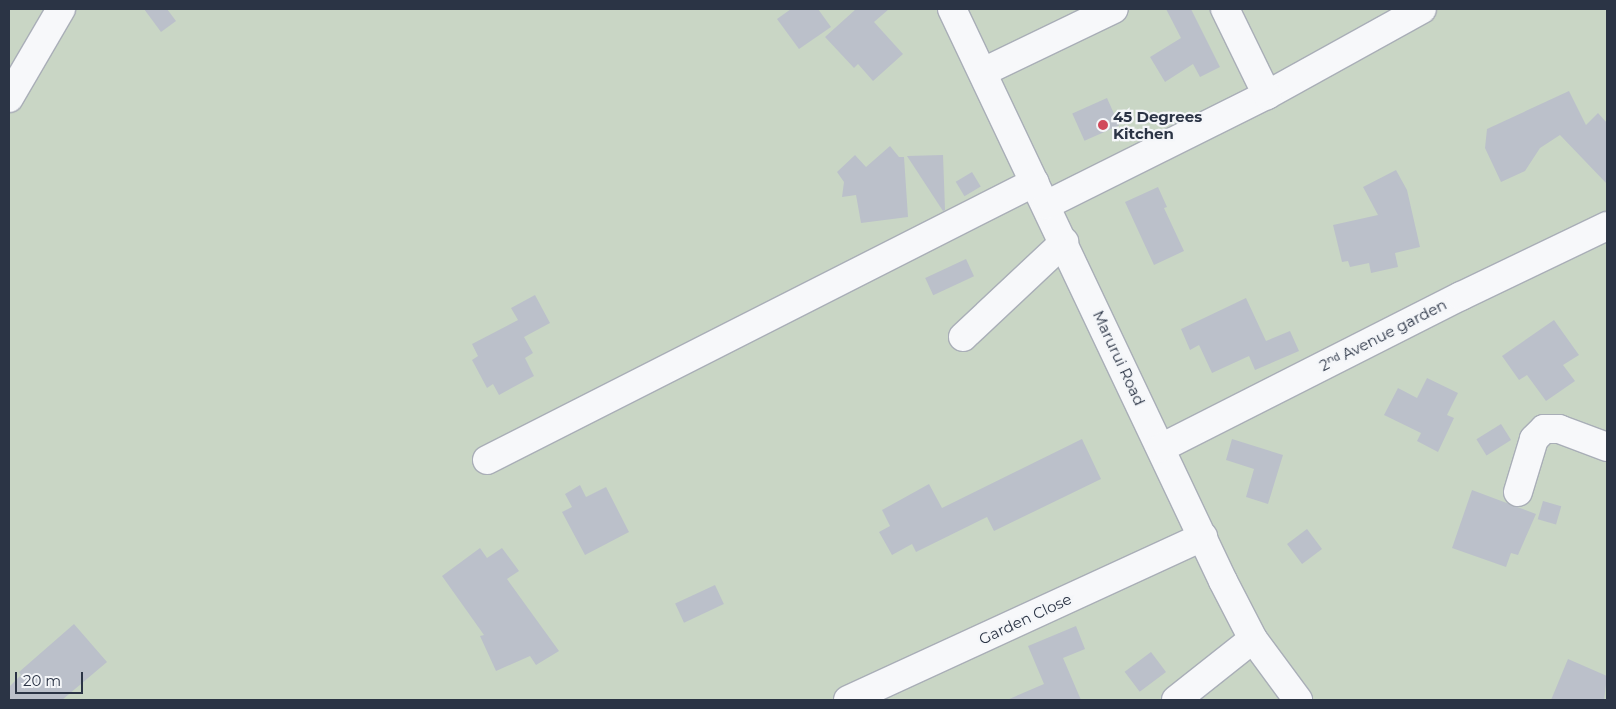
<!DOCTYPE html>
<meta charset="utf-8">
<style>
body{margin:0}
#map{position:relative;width:1616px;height:709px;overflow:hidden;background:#e4e7ec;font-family:Montserrat,sans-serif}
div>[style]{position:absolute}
.green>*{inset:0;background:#c9d6c5;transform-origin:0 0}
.building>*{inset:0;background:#bbc0ca;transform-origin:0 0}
.roads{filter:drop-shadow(1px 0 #a9aeb7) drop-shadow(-1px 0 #a9aeb7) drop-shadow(0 1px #a9aeb7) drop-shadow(0 -1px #a9aeb7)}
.minor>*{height:28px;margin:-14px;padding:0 14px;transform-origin:14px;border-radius:14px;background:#f7f8fa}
.dots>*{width:14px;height:14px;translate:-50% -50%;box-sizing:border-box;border:2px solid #f4f6f9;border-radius:50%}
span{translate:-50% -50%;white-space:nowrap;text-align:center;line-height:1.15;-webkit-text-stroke:4.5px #f4f6f9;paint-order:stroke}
.poi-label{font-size:15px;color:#2b3445;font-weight:700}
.left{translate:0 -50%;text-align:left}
.street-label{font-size:15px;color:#2b3445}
.frame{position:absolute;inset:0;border:10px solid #2b3445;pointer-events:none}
.scale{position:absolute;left:15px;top:672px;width:68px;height:22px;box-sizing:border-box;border:2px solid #2b3445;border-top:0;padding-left:6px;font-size:15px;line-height:18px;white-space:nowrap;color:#2b3445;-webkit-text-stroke:4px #f4f6f9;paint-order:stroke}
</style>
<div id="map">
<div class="green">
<i style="left:9px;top:9px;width:1598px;height:691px"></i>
</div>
<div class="building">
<i style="clip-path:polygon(144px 9px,167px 9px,176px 21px,161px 32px)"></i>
<i style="clip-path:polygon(791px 9px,818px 9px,831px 27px,799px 49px,777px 19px)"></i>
<i style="clip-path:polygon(856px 9px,889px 9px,874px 22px,903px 54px,873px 81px,858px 64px,854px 68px,825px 37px)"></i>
<i style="clip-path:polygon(1166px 9px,1191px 9px,1220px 67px,1200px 77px,1193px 64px,1165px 82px,1150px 57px,1181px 38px)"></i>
<i style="clip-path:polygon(1569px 91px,1586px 125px,1598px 113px,1607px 123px,1607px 184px,1560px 135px,1540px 148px,1525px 171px,1501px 182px,1485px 148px,1487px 129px)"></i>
<i style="left:1107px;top:98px;width:30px;height:38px;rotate:66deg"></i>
<i style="clip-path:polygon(890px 146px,899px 157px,904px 157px,908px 217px,861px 223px,856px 195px,842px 197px,844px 182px,837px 172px,855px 155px,866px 167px)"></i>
<i style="clip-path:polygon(943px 155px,945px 210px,943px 211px,907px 156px)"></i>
<i style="clip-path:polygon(1396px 170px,1407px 190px,1420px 247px,1395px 253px,1398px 267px,1371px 273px,1369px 263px,1350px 267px,1348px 261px,1342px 262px,1333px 225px,1378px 215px,1363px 187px)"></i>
<i style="left:972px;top:172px;width:17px;height:19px;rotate:59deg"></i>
<i style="clip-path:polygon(1158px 187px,1167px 207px,1164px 208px,1184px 251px,1154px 265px,1125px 202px)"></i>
<i style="left:966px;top:259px;width:19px;height:45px;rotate:65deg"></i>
<i style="clip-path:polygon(535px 295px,550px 323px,524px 337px,533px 353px,525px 358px,534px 376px,499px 395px,493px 384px,487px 388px,472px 360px,478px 356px,472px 344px,518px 320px,511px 308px)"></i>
<i style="clip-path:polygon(1246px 298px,1266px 341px,1290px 331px,1299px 351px,1255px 370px,1249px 356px,1212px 373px,1199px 345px,1190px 350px,1181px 329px)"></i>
<i style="clip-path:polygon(1554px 320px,1579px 355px,1563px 365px,1575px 381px,1546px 401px,1527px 375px,1519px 380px,1502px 356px)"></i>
<i style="clip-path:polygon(1427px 378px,1458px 393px,1447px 415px,1454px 418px,1438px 452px,1417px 441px,1421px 433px,1384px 415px,1398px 388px,1417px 398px)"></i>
<i style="left:1501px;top:424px;width:19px;height:29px;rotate:58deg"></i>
<i style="clip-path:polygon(1082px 439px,1101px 479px,994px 531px,987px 517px,916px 552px,912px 544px,892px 555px,879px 532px,890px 526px,882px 510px,929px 484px,942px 508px)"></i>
<i style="clip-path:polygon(1232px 439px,1283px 455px,1268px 504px,1246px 497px,1254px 469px,1226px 460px)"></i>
<i style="clip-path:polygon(580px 485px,586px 497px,606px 487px,629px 532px,585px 555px,562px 512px,572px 507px,565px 494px)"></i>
<i style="clip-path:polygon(1472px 490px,1536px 514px,1518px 555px,1511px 553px,1506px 567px,1452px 548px)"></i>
<i style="left:1543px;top:501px;width:19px;height:19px;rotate:16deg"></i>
<i style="left:1307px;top:529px;width:25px;height:25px;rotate:53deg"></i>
<i style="clip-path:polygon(480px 548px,487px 558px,502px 548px,519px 571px,507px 579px,559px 651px,536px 665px,530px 656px,496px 671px,480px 636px,484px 635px,442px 576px)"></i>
<i style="left:715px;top:585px;width:21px;height:44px;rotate:65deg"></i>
<i style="clip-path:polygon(74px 624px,107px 662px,62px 700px,9px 700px,9px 687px,21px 675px,19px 672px)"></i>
<i style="clip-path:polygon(1076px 626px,1085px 649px,1063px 658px,1081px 700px,1007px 700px,1044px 684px,1028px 646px)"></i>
<i style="left:1151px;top:652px;width:25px;height:33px;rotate:53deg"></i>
<i style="clip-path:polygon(1568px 659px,1607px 676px,1604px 700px,1551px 700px)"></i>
</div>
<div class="roads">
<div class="minor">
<i style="left:952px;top:9px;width:633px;rotate:64.65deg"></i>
<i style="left:1223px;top:581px;width:65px;rotate:62.7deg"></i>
<i style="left:1253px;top:639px;width:76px;rotate:53.6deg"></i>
<i style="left:983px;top:72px;width:145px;rotate:-25.7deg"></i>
<i style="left:1267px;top:95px;width:177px;rotate:-29deg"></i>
<i style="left:9px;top:98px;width:103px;rotate:-59.7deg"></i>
<i style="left:1046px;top:205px;width:247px;rotate:-26.5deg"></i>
<i style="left:1267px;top:95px;width:96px;rotate:-116deg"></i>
<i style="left:963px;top:337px;width:139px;rotate:-43.2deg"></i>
<i style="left:1161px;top:448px;width:336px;rotate:-26.9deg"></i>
<i style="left:1461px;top:296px;width:162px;rotate:-25.6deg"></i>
<i style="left:487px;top:460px;width:614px;rotate:-26.9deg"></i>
<i style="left:1518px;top:492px;width:55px;rotate:-73.2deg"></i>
<i style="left:1534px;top:439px;width:14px;rotate:-45deg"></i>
<i style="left:1544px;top:429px;width:15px"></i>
<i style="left:1559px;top:429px;width:51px;rotate:20.6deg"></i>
<i style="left:848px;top:700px;width:391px;rotate:-24.7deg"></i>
<i style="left:1176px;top:700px;width:98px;rotate:-38.4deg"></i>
</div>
</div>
<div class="dots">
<i style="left:1103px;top:125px;background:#d1495b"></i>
</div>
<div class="poi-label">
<span class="left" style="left:1113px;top:125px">45 Degrees<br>Kitchen</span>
</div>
<div class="street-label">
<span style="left:1383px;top:335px;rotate:-27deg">2ⁿᵈ Avenue garden</span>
<span style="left:1119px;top:358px;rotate:65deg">Marurui Road</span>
<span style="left:1025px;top:619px;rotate:-25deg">Garden Close</span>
</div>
<div class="frame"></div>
<div class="scale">20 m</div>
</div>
